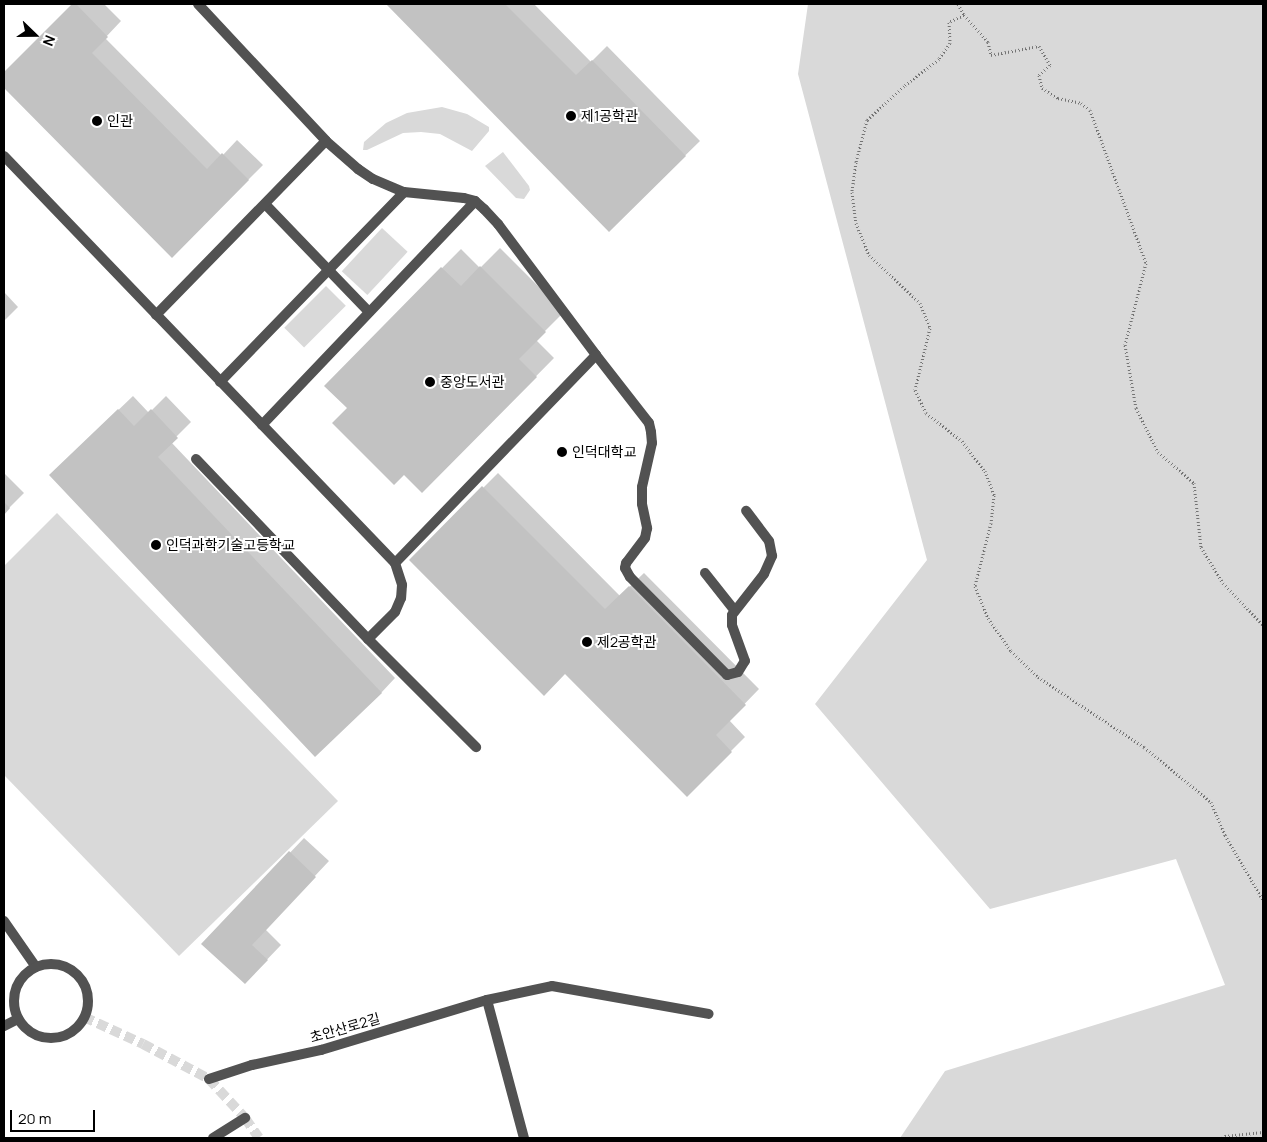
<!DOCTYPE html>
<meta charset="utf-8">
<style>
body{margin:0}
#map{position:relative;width:1267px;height:1142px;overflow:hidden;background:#fff;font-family:Manrope,"Noto Sans KR",sans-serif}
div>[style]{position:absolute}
.green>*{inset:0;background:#d9d9d9;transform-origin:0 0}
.shadow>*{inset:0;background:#0003}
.building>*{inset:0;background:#c2c2c2}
.tertiary-tunnel>*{height:10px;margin-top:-5px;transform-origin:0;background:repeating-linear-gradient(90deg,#d9d9d9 0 10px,transparent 0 15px)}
.path>*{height:3px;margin-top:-1.5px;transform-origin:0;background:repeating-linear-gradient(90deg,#747474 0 1px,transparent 0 3.5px)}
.service>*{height:10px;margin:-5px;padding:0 5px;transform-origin:5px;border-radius:5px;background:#525252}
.minor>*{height:10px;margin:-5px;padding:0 5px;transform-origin:5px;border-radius:5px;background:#525252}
.tertiary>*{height:10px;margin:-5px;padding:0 5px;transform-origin:5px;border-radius:5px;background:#525252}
.tertiary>.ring{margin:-5px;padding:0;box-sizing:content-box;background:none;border:10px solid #525252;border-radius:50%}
.dots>*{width:14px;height:14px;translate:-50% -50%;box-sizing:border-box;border:2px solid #fff;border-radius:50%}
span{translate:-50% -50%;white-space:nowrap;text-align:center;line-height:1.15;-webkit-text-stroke:4px #fff;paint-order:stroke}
.poi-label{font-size:14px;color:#000}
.left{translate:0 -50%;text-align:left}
.street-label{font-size:14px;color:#000}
.frame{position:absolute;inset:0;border:5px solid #000;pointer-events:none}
.north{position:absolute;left:10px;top:10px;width:50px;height:50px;-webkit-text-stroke:4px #fff;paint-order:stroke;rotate:112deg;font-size:14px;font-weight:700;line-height:20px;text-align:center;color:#000}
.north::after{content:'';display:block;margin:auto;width:18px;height:22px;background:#000;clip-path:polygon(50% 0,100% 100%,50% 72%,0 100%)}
.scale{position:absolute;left:10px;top:1110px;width:85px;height:22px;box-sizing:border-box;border:2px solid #000;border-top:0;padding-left:6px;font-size:15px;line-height:18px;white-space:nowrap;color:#000;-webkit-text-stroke:4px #fff;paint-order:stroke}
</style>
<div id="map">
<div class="green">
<i style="clip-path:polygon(808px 4px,1263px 4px,1263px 1138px,900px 1138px,945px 1071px,1225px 985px,1176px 859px,990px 909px,815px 704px,927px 560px,798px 74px)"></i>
<i style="clip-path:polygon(442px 107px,467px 114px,489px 127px,489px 131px,472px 151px,440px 134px,421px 132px,403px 133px,367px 150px,363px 150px,364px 142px,386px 123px,407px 113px)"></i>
<i style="clip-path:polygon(503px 152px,529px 186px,530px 190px,524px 199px,516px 198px,485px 166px)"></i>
<i style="left:382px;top:228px;width:35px;height:59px;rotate:43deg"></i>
<i style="left:326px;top:286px;width:28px;height:59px;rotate:45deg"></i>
<i style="clip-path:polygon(57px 513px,338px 801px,179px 956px,4px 775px,4px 566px)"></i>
</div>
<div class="shadow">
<i style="clip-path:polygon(74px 4px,104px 4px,121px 21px,105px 38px,222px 156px,237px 140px,263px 165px,172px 256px,4px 87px,4px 74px)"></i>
<i style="clip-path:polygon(388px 4px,534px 4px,591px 62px,607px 46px,700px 141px,609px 230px)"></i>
<i style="clip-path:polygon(500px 248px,564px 312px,536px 340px,554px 358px,422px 492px,349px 408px,325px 386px,461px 249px,480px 268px)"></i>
<i style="clip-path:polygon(4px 292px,18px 307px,4px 321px)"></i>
<i style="clip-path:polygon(133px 396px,149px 413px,166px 396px,191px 422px,171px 442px,395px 678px,381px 693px,65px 461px)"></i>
<i style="clip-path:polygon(4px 473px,24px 493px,4px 513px)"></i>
<i style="clip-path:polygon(498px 473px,620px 596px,644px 573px,759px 689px,729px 720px,745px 737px,687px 795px,565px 673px,411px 560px)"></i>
<i style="clip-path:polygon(304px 838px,329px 861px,265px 929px,281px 945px,259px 968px,203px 944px)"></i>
</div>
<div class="building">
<i style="clip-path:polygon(72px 4px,76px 4px,108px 37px,92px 53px,207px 169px,222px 153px,249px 180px,172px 258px,4px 88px,4px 72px)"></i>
<i style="clip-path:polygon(386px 4px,505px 4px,576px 75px,592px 60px,686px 156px,609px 232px)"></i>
<i style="clip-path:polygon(480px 266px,546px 332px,519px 359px,537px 377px,422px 493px,404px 475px,394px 485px,332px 423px,347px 408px,324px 386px,441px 267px,461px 286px)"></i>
<i style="clip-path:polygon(118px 409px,134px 426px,151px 409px,178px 438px,158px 457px,382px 693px,315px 757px,49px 475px)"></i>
<i style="clip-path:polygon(482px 486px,605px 609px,629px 586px,746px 705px,716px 735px,732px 752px,687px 797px,565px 674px,544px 696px,409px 560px)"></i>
<i style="clip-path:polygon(4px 502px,10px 508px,4px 515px)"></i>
<i style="clip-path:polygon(289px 851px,316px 877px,252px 945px,268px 960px,245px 984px,201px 944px)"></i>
</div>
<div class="tertiary-tunnel">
<i style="left:84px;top:1017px;width:65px;rotate:24.6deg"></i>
<i style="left:143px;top:1044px;width:75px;rotate:27.9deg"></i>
<i style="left:209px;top:1079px;width:53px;rotate:47.3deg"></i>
<i style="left:245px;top:1118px;width:24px;rotate:55deg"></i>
</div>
<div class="path">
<i style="left:958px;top:4px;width:13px;rotate:61deg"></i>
<i style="left:964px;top:15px;width:36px;rotate:48deg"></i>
<i style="left:988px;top:42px;width:13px;rotate:77deg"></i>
<i style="left:991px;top:55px;width:49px;rotate:-10.6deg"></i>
<i style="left:1039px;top:46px;width:22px;rotate:60deg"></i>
<i style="left:1050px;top:65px;width:15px;rotate:138deg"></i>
<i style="left:1039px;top:75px;width:13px;rotate:77deg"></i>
<i style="left:1042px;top:88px;width:19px;rotate:32deg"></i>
<i style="left:1058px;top:98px;width:24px;rotate:12deg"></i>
<i style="left:1081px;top:103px;width:11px;rotate:38deg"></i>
<i style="left:1090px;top:110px;width:163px;rotate:69.9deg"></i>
<i style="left:1146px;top:263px;width:85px;rotate:104.4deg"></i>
<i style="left:1125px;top:345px;width:64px;rotate:80.1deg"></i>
<i style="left:1136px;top:408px;width:49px;rotate:63.4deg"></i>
<i style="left:1158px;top:452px;width:48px;rotate:40.7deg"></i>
<i style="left:1194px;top:483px;width:64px;rotate:83.8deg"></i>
<i style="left:1201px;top:547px;width:42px;rotate:58.6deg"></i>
<i style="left:1223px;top:583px;width:58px;rotate:46.4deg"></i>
<i style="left:964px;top:15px;width:17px;rotate:155deg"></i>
<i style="left:949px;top:22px;width:21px;rotate:87deg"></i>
<i style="left:950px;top:43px;width:19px;rotate:125deg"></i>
<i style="left:939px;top:59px;width:44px;rotate:142.4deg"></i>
<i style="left:904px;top:86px;width:50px;rotate:137.4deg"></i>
<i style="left:867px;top:120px;width:43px;rotate:104.7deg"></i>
<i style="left:856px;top:162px;width:30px;rotate:98deg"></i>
<i style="left:852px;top:192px;width:31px;rotate:83deg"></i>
<i style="left:856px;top:223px;width:35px;rotate:68deg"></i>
<i style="left:869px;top:255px;width:70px;rotate:43.3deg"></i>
<i style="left:920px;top:303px;width:27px;rotate:68deg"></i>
<i style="left:930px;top:328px;width:64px;rotate:103.6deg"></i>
<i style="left:915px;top:390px;width:25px;rotate:64deg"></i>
<i style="left:926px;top:413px;width:46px;rotate:37.9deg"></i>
<i style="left:962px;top:441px;width:38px;rotate:53deg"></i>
<i style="left:985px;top:471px;width:26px;rotate:69deg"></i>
<i style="left:994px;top:495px;width:28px;rotate:96deg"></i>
<i style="left:991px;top:523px;width:65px;rotate:104.3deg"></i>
<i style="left:975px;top:586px;width:35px;rotate:68deg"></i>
<i style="left:988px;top:618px;width:40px;rotate:55.1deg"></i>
<i style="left:1011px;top:651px;width:37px;rotate:44deg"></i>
<i style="left:1038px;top:677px;width:127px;rotate:33.4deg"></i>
<i style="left:1144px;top:747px;width:87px;rotate:39.4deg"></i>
<i style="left:1211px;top:802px;width:36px;rotate:67deg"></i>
<i style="left:1225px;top:835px;width:75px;rotate:59.7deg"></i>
<i style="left:1222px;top:1138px;width:4px;rotate:-34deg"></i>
<i style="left:1225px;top:1136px;width:38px;rotate:-6deg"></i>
</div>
<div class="service">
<i style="left:198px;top:4px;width:187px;rotate:46.9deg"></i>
<i style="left:326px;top:141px;width:43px;rotate:41.2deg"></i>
<i style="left:358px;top:169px;width:18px;rotate:34deg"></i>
<i style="left:373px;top:179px;width:34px;rotate:23deg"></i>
<i style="left:404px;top:192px;width:60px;rotate:5.7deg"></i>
<i style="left:464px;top:198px;width:11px;rotate:15deg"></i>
<i style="left:475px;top:201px;width:12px;rotate:42deg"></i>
<i style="left:484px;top:209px;width:21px;rotate:47deg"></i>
<i style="left:498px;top:224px;width:164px;rotate:53.2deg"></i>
<i style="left:596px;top:355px;width:289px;rotate:134deg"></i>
<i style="left:4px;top:156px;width:564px;rotate:46.15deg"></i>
<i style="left:395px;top:563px;width:23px;rotate:72deg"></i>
<i style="left:402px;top:585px;width:13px;rotate:94deg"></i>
<i style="left:401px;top:598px;width:15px;rotate:113deg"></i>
<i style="left:395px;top:612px;width:38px;rotate:135deg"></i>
<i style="left:368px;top:639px;width:153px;rotate:45deg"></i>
<i style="left:265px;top:204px;width:150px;rotate:46.1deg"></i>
<i style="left:156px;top:315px;width:243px;rotate:-45.7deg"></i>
<i style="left:596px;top:355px;width:86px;rotate:52.1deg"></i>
<i style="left:649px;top:423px;width:9px;rotate:77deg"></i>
<i style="left:651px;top:432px;width:11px;rotate:85deg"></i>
<i style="left:652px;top:443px;width:45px;rotate:102.8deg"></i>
<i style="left:642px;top:487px;width:17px;rotate:90deg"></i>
<i style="left:642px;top:504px;width:25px;rotate:78deg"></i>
<i style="left:647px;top:528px;width:10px;rotate:101deg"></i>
<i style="left:645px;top:538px;width:31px;rotate:127deg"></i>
<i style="left:626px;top:563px;width:5px;rotate:101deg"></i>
<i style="left:625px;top:568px;width:10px;rotate:61deg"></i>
<i style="left:630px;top:577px;width:138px;rotate:45.3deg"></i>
<i style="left:727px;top:675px;width:11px;rotate:-15deg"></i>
<i style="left:738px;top:672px;width:13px;rotate:-58deg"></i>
<i style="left:745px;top:661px;width:38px;rotate:-110deg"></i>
<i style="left:732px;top:625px;width:10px;rotate:-90deg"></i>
<i style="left:732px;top:615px;width:52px;rotate:-52deg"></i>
<i style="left:764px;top:574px;width:20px;rotate:-66deg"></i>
<i style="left:772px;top:556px;width:15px;rotate:-101deg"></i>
<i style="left:769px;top:541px;width:38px;rotate:-127deg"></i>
<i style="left:220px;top:382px;width:264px;rotate:-45.9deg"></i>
<i style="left:262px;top:425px;width:309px;rotate:-46.4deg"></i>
<i style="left:196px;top:459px;width:249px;rotate:46.3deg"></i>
<i style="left:705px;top:573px;width:48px;rotate:51.7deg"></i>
</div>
<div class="minor">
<i style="left:487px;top:1000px;width:143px;rotate:75deg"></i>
<i style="left:209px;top:1079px;width:45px;rotate:-18deg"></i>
<i style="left:252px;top:1065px;width:71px;rotate:-12.3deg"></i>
<i style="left:321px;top:1050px;width:173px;rotate:-16.8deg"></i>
<i style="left:487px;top:1000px;width:66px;rotate:-12.2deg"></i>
<i style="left:552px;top:986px;width:159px;rotate:10.1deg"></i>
<i style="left:213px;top:1138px;width:38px;rotate:-32deg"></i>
</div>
<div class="tertiary">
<i style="left:4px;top:921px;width:56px;rotate:55.2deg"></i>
<i class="ring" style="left:14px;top:964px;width:64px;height:64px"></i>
<i style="left:4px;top:1026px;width:16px;rotate:-27deg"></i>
</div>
<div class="dots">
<i style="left:571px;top:116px;background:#000"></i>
<i style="left:97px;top:121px;background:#000"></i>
<i style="left:430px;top:382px;background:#000"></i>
<i style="left:562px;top:452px;background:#000"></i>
<i style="left:156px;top:545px;background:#000"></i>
<i style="left:587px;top:642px;background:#000"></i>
</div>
<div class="poi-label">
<span class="left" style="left:581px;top:116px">제1공학관</span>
<span class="left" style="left:107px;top:121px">인관</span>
<span class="left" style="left:440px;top:382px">중앙도서관</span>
<span class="left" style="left:572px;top:452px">인덕대학교</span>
<span class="left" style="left:166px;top:545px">인덕과학기술고등학교</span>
<span class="left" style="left:597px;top:642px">제2공학관</span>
</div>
<div class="street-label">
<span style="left:345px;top:1028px;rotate:-16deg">초안산로2길</span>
</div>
<div class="frame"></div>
<div class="north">N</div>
<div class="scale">20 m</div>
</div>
